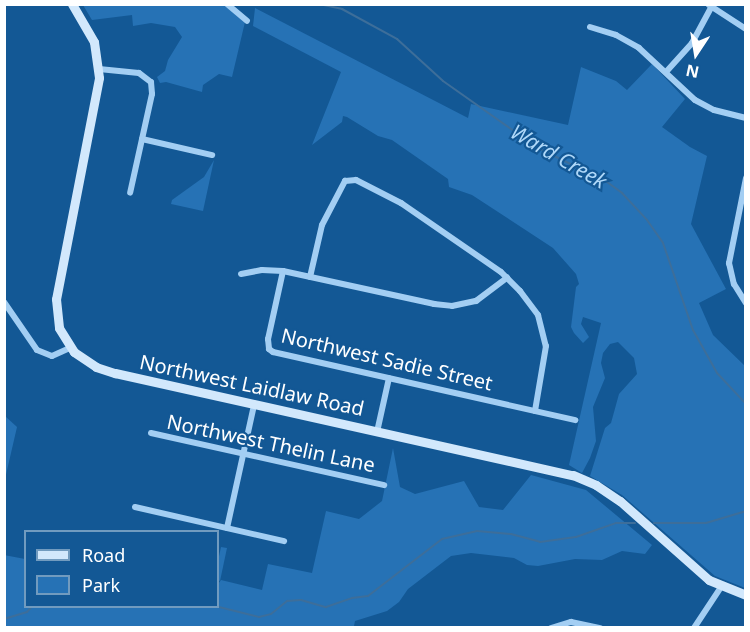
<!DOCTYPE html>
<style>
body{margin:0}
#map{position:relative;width:750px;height:632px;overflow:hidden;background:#135895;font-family:"Noto Sans",sans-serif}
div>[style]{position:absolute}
.green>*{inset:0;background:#2672b5}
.stream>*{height:2px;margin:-1px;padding:0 1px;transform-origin:1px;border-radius:1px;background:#3d6e9a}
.street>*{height:6px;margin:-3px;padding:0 3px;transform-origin:3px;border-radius:3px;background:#a3cef3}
.secondary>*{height:9px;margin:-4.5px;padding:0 4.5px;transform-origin:4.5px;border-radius:4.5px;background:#d2e8fc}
span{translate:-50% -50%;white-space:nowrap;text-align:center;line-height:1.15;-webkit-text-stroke:4.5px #135895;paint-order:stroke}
.street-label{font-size:20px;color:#fff}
.water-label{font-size:21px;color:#afd8f9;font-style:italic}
.frame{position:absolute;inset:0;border:6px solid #fff;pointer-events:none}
.legend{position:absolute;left:24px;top:530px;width:195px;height:78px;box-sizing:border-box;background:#135895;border:2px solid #719bbf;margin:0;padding:8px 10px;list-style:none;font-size:18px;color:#fff}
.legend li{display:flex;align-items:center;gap:12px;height:30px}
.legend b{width:30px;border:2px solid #719bbf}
.north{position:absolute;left:666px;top:24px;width:60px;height:60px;-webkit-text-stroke:4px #135895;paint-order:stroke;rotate:192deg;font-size:16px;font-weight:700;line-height:24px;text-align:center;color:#fff}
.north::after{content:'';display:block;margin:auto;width:21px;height:27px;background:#fff;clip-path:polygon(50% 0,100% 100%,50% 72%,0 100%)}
</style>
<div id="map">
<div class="green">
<i style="clip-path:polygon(83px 5px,224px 5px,245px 22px,232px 77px,219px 74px,203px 85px,202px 92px,166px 82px,160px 83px,157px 77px,165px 71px,168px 60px,182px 37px,175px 27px,151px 23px,133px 26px,132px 15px,92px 20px)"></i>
<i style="clip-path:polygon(255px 8px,468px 118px,471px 104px,568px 125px,581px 67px,616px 81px,627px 90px,652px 64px,685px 99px,662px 127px,690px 147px,707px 156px,691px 224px,726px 289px,699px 303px,713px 335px,745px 366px,745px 588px,715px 576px,622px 495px,590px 476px,605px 428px,611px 423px,619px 394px,637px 374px,634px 358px,618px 342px,610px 344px,603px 353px,601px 363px,605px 378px,593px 407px,596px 441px,590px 458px,582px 473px,569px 465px,601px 323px,583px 317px,581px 324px,589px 337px,583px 343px,574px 333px,571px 327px,576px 287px,579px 284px,576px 274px,553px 248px,472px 195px,449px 187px,448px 179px,392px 140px,378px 136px,347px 117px,343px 116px,342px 122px,312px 145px,341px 72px,253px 26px)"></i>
<i style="clip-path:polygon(214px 160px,203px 211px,171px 204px,172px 200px,204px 177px)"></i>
<i style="clip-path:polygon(5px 416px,17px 427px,5px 479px)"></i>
<i style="clip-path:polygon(393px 448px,400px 487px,415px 494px,464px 481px,479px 507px,503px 510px,531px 475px,586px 490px,652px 545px,645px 554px,622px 551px,602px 560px,575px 559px,538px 566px,527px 565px,514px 558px,471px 553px,451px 556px,408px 589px,399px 602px,387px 611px,355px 621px,354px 626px,363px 628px,5px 627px,4px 555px,25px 559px,26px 606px,218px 606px,218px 584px,221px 580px,262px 590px,268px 564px,312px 573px,326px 511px,359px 519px,382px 501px)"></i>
<i style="clip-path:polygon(221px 547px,227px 548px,220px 581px,218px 580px,218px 561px)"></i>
</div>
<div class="stream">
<i style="left:319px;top:4px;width:24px;rotate:12deg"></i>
<i style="left:342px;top:9px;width:63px;rotate:28.6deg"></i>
<i style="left:397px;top:39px;width:62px;rotate:42.4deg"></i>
<i style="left:443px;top:81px;width:116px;rotate:35.2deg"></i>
<i style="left:538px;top:148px;width:77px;rotate:26.2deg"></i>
<i style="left:607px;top:182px;width:19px;rotate:36deg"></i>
<i style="left:622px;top:193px;width:37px;rotate:47deg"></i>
<i style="left:647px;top:220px;width:28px;rotate:55deg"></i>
<i style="left:663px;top:243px;width:92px;rotate:71deg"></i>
<i style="left:693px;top:330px;width:49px;rotate:60.8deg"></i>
<i style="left:717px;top:373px;width:42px;rotate:46.9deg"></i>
<i style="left:654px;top:523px;width:52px"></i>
<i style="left:706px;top:523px;width:42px;rotate:-16.7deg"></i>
<i style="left:215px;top:606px;width:45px;rotate:14deg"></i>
<i style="left:259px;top:617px;width:12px;rotate:-14deg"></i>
<i style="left:271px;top:614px;width:21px;rotate:-39deg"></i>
<i style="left:287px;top:601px;width:14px;rotate:-4deg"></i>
<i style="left:301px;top:600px;width:26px;rotate:16deg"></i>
<i style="left:326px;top:607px;width:28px;rotate:-19deg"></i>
<i style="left:352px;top:598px;width:16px;rotate:-7deg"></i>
<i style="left:368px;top:596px;width:93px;rotate:-37.6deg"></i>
<i style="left:442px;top:539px;width:36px;rotate:-13deg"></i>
<i style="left:477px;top:531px;width:34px;rotate:5deg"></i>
<i style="left:511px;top:534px;width:30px;rotate:15deg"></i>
<i style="left:540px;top:542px;width:36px;rotate:-8deg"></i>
<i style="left:576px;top:537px;width:42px;rotate:-19.3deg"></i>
<i style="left:616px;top:523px;width:19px"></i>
<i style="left:4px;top:619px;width:24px;rotate:-17deg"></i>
<i style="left:27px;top:612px;width:8px;rotate:-50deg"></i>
</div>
<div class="street">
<i style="left:227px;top:4px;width:26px;rotate:40deg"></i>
<i style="left:709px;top:5px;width:44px;rotate:33deg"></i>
<i style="left:590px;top:27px;width:27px;rotate:17deg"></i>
<i style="left:616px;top:35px;width:26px;rotate:29deg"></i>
<i style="left:639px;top:48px;width:76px;rotate:42.9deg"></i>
<i style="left:695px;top:100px;width:21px;rotate:28deg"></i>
<i style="left:714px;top:110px;width:33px;rotate:14deg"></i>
<i style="left:99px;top:69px;width:40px;rotate:5.7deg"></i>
<i style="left:139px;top:73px;width:15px;rotate:37deg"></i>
<i style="left:151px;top:82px;width:12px;rotate:85deg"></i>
<i style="left:152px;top:94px;width:101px;rotate:102.5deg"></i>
<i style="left:666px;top:72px;width:39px;rotate:-48deg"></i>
<i style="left:692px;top:43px;width:44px;rotate:-61.7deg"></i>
<i style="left:142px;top:139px;width:72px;rotate:12.9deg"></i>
<i style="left:746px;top:178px;width:87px;rotate:101.3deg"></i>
<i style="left:729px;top:263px;width:22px;rotate:77deg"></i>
<i style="left:734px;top:284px;width:22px;rotate:58deg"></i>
<i style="left:283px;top:271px;width:70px;rotate:102.4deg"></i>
<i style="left:268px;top:339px;width:10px;rotate:84deg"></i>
<i style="left:269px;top:349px;width:5px;rotate:37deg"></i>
<i style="left:273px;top:352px;width:310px;rotate:12.7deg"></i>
<i style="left:241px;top:274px;width:21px;rotate:-11deg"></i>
<i style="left:262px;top:270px;width:21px;rotate:3deg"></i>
<i style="left:283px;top:271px;width:155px;rotate:12.3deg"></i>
<i style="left:434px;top:304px;width:18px;rotate:6deg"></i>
<i style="left:452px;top:306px;width:25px;rotate:-12deg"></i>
<i style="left:476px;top:301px;width:39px;rotate:-37deg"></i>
<i style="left:310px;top:277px;width:53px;rotate:-77deg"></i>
<i style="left:322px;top:225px;width:50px;rotate:-62.4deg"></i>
<i style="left:345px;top:181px;width:11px;rotate:-5deg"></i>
<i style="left:356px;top:180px;width:51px;rotate:27.1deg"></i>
<i style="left:401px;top:203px;width:121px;rotate:34.6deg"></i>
<i style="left:501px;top:272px;width:27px;rotate:45deg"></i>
<i style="left:520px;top:291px;width:30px;rotate:53deg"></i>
<i style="left:538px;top:315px;width:32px;rotate:76deg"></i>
<i style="left:546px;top:346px;width:66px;rotate:99.6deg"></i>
<i style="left:4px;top:302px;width:58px;rotate:55.5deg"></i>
<i style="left:37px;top:350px;width:16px;rotate:22deg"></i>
<i style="left:52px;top:356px;width:20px;rotate:-24deg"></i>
<i style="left:377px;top:432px;width:55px;rotate:-77.5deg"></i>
<i style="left:151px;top:433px;width:239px;rotate:12.6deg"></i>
<i style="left:135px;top:507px;width:153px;rotate:12.9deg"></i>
<i style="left:227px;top:528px;width:126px;rotate:-77.6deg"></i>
<i style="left:551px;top:628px;width:21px;rotate:-17deg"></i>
<i style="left:571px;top:622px;width:30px;rotate:12deg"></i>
<i style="left:694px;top:628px;width:49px;rotate:-56.6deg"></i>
</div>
<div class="secondary">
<i style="left:72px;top:4px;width:44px;rotate:59.9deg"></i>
<i style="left:94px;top:42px;width:36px;rotate:82deg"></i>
<i style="left:99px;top:78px;width:225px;rotate:101deg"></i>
<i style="left:56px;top:299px;width:29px;rotate:84deg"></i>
<i style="left:59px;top:328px;width:28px;rotate:58deg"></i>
<i style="left:74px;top:352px;width:27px;rotate:34deg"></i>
<i style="left:96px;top:367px;width:20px;rotate:18deg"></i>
<i style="left:115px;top:373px;width:469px;rotate:12.6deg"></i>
<i style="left:573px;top:475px;width:25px;rotate:23deg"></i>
<i style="left:596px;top:485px;width:29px;rotate:34deg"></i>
<i style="left:620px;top:501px;width:119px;rotate:41.6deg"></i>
<i style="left:709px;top:580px;width:40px;rotate:22deg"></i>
</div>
<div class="street-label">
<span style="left:387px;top:359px;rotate:13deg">Northwest Sadie Street</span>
<span style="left:252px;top:385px;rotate:12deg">Northwest Laidlaw Road</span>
<span style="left:271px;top:443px;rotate:12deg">Northwest Thelin Lane</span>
</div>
<div class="water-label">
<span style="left:559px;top:156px;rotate:30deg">Ward Creek</span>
</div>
<div class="frame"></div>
<ul class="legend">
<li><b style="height:8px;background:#d2e8fc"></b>Road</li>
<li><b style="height:16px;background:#2672b5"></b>Park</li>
</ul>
<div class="north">N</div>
</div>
